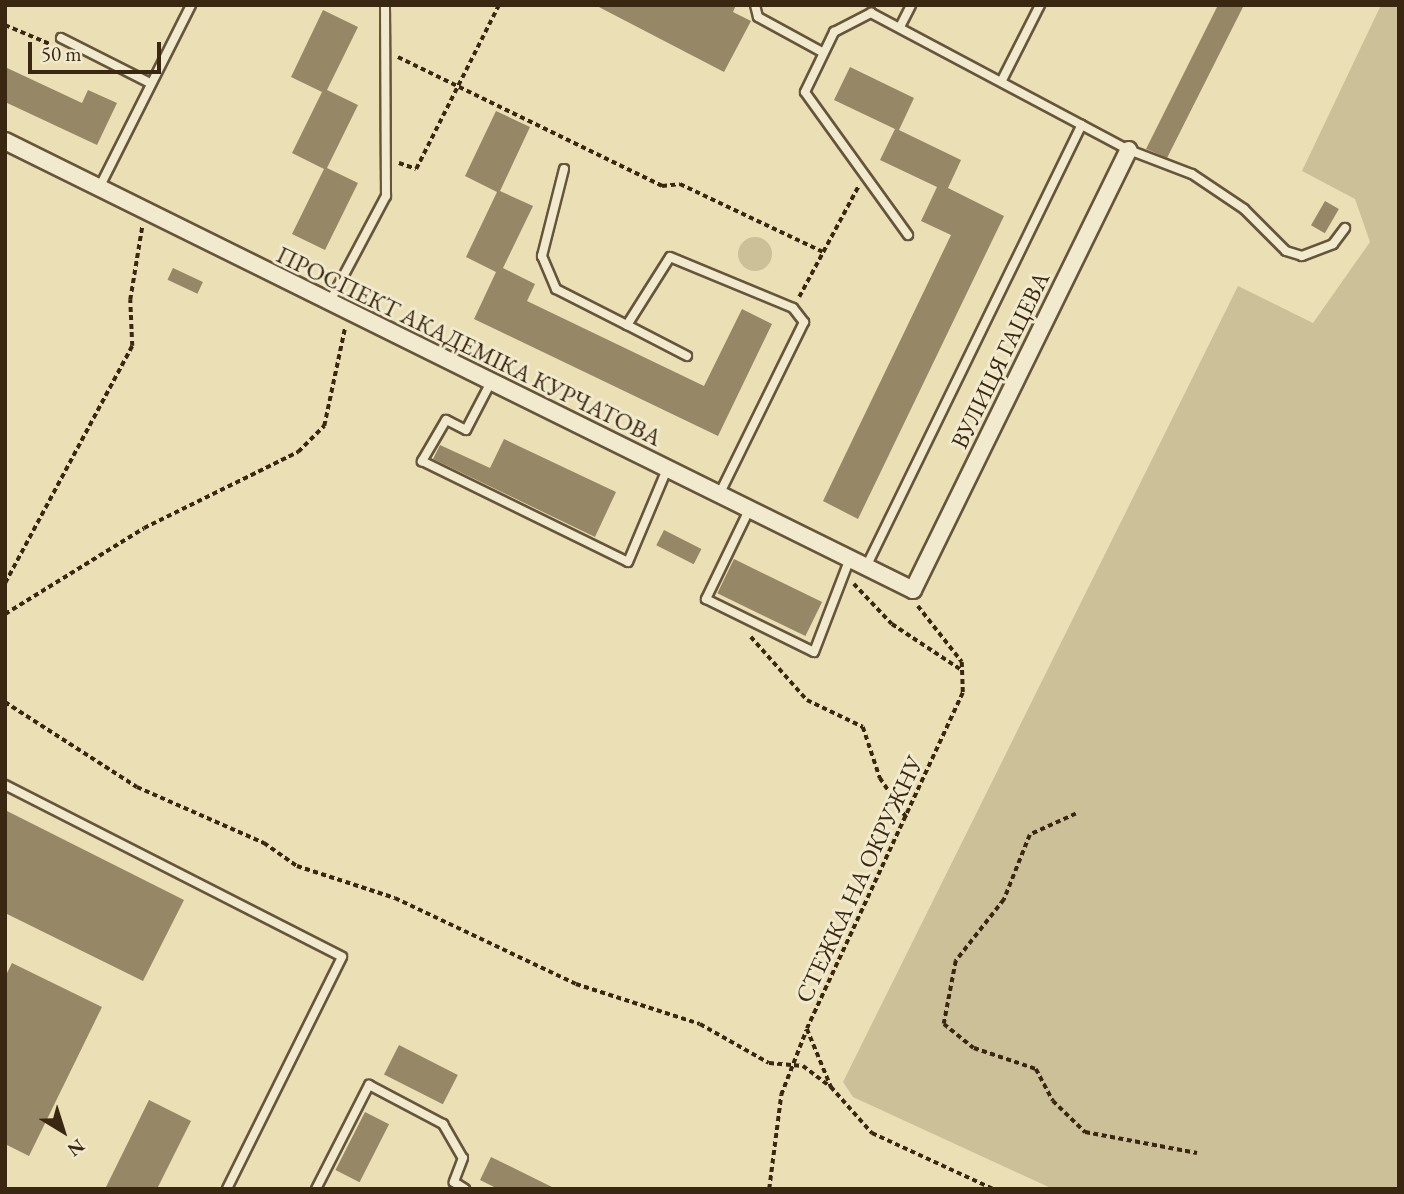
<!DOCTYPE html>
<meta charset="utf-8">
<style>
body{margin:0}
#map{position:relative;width:1404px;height:1194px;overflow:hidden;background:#eadfb5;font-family:"EB Garamond",serif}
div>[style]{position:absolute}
.green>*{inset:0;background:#ccc099}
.round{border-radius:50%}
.building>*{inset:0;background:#968767;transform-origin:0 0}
.path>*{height:3.5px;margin-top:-1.75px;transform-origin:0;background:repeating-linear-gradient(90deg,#3a2712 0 5px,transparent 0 8.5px)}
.roads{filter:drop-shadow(2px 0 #66553b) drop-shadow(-2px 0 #66553b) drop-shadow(0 2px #66553b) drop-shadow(0 -2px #66553b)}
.lane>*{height:8px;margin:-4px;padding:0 4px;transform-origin:4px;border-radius:4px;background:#f1eacf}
.street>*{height:16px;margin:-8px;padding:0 8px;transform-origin:8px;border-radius:8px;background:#f1eacf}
span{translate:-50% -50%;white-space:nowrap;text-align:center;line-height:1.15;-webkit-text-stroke:6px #f1eacf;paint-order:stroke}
.street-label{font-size:24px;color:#3a2712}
.frame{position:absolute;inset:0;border:7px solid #3a2712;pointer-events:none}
.north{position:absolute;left:28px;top:1096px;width:70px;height:70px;-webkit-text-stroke:5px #f1eacf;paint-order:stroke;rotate:142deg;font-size:19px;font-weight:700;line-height:28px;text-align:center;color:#3a2712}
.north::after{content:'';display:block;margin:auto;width:24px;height:32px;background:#3a2712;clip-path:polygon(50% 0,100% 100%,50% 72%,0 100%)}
.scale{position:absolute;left:28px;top:42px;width:133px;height:32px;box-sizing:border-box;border:4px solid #3a2712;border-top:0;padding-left:9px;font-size:21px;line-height:24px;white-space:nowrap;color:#3a2712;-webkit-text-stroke:5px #f1eacf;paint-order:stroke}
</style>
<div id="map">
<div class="green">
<i style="clip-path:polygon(1381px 5px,1399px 5px,1399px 1189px,1053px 1189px,853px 1097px,843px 1082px,1238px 286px,1313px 323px,1370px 242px,1355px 199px,1302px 171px)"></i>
<i class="round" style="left:738px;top:237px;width:34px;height:34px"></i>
</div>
<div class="building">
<i style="clip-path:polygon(595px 5px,736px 5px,733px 12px,751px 21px,724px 72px)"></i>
<i style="clip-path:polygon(1218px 5px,1244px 5px,1167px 158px,1151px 151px,1146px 149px)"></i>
<i style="clip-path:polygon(323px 10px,358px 27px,327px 90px,358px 105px,327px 168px,358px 183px,325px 250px,292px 234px,324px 169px,292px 153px,322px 92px,291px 77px)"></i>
<i style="clip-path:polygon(5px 67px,82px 103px,88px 90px,117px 103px,97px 145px,5px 102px)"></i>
<i style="clip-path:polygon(850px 67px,914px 98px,899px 130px,961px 160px,948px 188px,1004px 216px,858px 519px,823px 501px,951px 235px,921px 221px,937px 187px,880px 160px,895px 129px,834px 100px)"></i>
<i style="clip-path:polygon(496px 111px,530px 127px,500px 191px,533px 206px,503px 268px,535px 284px,527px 301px,704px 386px,742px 309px,772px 324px,718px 436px,474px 319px,496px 272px,466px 257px,497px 192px,465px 176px)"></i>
<i style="left:1325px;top:201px;width:16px;height:28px;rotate:30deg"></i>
<i style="left:173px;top:268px;width:33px;height:13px;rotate:25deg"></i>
<i style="clip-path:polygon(504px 439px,616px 492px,595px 537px,433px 459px,440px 445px,490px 468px)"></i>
<i style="left:664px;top:530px;width:42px;height:17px;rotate:27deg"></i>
<i style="left:734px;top:559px;width:98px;height:38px;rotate:26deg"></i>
<i style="clip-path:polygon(5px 810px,184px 900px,143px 981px,5px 913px)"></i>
<i style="clip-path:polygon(12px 963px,102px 1007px,29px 1156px,5px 1144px,5px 977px)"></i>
<i style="left:399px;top:1045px;width:66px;height:33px;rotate:27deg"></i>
<i style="clip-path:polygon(149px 1100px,191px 1121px,157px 1189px,105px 1189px)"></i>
<i style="left:365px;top:1112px;width:27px;height:65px;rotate:27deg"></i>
<i style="clip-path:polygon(491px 1157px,556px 1189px,498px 1189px,480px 1180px)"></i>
</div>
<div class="path">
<i style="left:5px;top:25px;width:49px;rotate:22.9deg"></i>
<i style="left:398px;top:57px;width:294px;rotate:26deg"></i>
<i style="left:662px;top:186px;width:18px;rotate:-6deg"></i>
<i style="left:680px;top:184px;width:158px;rotate:25.4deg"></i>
<i style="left:399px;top:163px;width:18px;rotate:19deg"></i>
<i style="left:416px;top:169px;width:184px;rotate:-63.2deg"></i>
<i style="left:799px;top:297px;width:125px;rotate:-61.8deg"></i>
<i style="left:5px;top:583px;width:269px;rotate:-61.8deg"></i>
<i style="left:132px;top:346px;width:46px;rotate:-92.5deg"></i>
<i style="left:130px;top:300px;width:74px;rotate:-80.7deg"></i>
<i style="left:854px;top:584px;width:55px;rotate:46.5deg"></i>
<i style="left:892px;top:624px;width:85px;rotate:33.5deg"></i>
<i style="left:918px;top:606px;width:71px;rotate:51.8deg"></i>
<i style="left:962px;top:662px;width:31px;rotate:88deg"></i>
<i style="left:963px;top:693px;width:370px;rotate:114.9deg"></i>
<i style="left:807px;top:1029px;width:63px;rotate:67.5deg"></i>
<i style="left:831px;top:1087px;width:62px;rotate:48.3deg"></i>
<i style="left:872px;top:1133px;width:133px;rotate:24.8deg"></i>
<i style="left:5px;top:614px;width:163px;rotate:-31.7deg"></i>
<i style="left:144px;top:528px;width:172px;rotate:-26.3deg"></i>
<i style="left:298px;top:452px;width:37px;rotate:-45deg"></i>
<i style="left:324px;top:426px;width:101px;rotate:-78deg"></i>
<i style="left:751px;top:637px;width:84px;rotate:48.4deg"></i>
<i style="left:807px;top:700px;width:62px;rotate:25.7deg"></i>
<i style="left:863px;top:727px;width:54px;rotate:71.6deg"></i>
<i style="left:880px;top:778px;width:50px;rotate:56.3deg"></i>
<i style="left:5px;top:702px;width:157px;rotate:32.8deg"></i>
<i style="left:137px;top:787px;width:139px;rotate:23.8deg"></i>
<i style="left:264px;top:843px;width:40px;rotate:34.9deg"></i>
<i style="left:297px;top:866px;width:103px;rotate:18.1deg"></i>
<i style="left:395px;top:898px;width:200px;rotate:25.4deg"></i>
<i style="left:576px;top:984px;width:130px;rotate:17.9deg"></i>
<i style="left:700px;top:1024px;width:79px;rotate:29.5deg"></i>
<i style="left:769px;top:1063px;width:34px;rotate:5deg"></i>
<i style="left:803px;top:1066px;width:35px;rotate:37deg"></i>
<i style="left:1076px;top:814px;width:51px;rotate:155.5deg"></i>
<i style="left:1030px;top:835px;width:70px;rotate:111.8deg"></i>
<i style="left:1004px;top:900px;width:78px;rotate:128.2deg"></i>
<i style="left:956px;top:961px;width:64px;rotate:100.8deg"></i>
<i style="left:944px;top:1024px;width:38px;rotate:39deg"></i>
<i style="left:974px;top:1048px;width:65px;rotate:18.7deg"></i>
<i style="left:1036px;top:1069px;width:36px;rotate:62deg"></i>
<i style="left:1053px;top:1101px;width:45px;rotate:44.1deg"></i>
<i style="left:1085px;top:1132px;width:114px;rotate:10.6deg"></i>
<i style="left:769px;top:1189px;width:95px;rotate:-82.7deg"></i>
<i style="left:781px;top:1095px;width:69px;rotate:-68.7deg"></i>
</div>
<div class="roads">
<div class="lane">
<i style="left:755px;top:5px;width:12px;rotate:76deg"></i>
<i style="left:758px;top:17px;width:71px;rotate:28.7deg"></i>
<i style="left:901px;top:25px;width:22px;rotate:-63deg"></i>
<i style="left:61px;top:38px;width:100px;rotate:26.8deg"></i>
<i style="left:1002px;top:80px;width:84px;rotate:-63.1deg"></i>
<i style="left:564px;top:169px;width:90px;rotate:104.2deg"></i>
<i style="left:542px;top:256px;width:36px;rotate:67deg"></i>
<i style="left:556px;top:289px;width:80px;rotate:26.9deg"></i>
<i style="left:99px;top:188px;width:205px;rotate:-63.3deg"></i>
<i style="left:908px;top:235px;width:176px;rotate:-125.8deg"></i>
<i style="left:805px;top:92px;width:67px;rotate:-64.2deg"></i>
<i style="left:834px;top:32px;width:42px;rotate:-27.2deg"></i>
<i style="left:871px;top:13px;width:292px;rotate:28deg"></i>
<i style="left:1129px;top:150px;width:67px;rotate:20.9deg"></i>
<i style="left:1192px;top:174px;width:63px;rotate:33.9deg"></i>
<i style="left:1244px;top:209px;width:59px;rotate:45deg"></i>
<i style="left:1286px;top:251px;width:17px;rotate:17deg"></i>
<i style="left:1302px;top:256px;width:33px;rotate:-21deg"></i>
<i style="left:1333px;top:244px;width:20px;rotate:-53deg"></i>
<i style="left:329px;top:303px;width:121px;rotate:-62deg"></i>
<i style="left:386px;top:196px;width:191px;rotate:-90.3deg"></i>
<i style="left:687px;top:356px;width:68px;rotate:-152.7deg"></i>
<i style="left:627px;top:325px;width:80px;rotate:-57.7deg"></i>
<i style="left:670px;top:257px;width:133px;rotate:22.5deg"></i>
<i style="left:793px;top:308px;width:18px;rotate:52deg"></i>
<i style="left:804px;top:322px;width:193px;rotate:116.2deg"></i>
<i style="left:491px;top:382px;width:54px;rotate:117.5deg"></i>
<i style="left:466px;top:430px;width:22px;rotate:-153deg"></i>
<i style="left:446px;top:420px;width:48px;rotate:120.3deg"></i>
<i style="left:422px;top:461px;width:229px;rotate:26.1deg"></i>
<i style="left:628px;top:562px;width:101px;rotate:-67.2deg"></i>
<i style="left:749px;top:510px;width:99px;rotate:115.8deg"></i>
<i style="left:706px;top:599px;width:120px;rotate:26.1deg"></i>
<i style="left:814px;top:652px;width:97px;rotate:-69deg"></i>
<i style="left:866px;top:567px;width:492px;rotate:-64deg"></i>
<i style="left:5px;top:785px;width:378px;rotate:27deg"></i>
<i style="left:342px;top:957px;width:259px;rotate:116.4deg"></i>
<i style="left:316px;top:1189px;width:117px;rotate:-63deg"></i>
<i style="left:369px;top:1085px;width:84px;rotate:27.8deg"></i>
<i style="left:443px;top:1124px;width:39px;rotate:60deg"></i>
<i style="left:463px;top:1158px;width:26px;rotate:111deg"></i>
<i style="left:454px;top:1182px;width:13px;rotate:32deg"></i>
</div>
<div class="street">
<i style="left:5px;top:141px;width:1013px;rotate:26.31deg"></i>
<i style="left:913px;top:590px;width:490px;rotate:-63.9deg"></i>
</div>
</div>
<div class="street-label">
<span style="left:469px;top:346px;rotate:26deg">ПРОСПЕКТ АКАДЕМІКА КУРЧАТОВА</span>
<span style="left:1000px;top:360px;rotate:-64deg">ВУЛИЦЯ ГАЦЕВА</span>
<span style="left:859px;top:879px;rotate:-65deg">СТЕЖКА НА ОКРУЖНУ</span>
</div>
<div class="frame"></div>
<div class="north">N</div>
<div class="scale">50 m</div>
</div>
